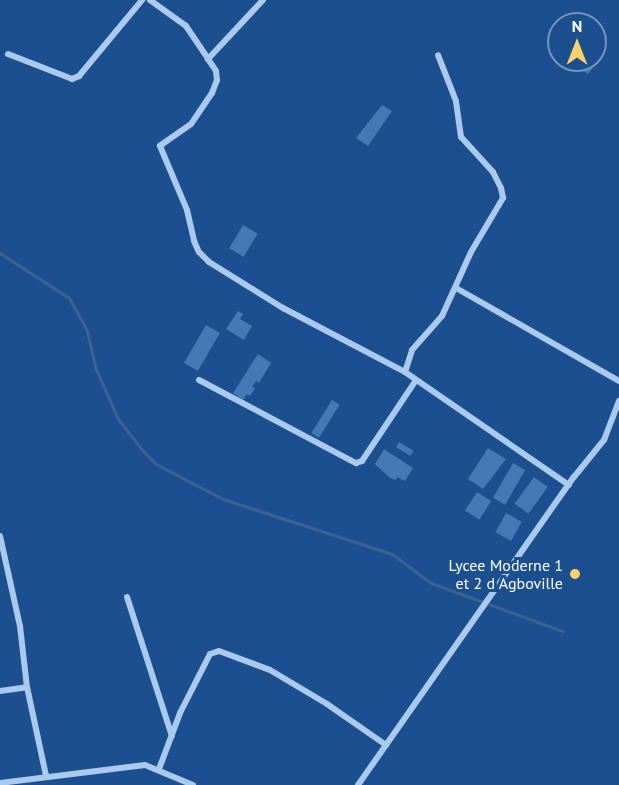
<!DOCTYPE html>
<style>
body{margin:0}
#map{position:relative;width:619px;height:785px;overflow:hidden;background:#1b4f8f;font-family:"PT Sans",sans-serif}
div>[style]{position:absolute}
.stream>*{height:3px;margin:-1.5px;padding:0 1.5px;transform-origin:1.5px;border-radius:1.5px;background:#3c6290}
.building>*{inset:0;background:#4478b7;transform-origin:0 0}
.street>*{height:6px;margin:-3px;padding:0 3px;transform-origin:3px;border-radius:3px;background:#a9c9ee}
.dots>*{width:16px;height:16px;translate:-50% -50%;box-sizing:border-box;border:3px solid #1b4f8f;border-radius:50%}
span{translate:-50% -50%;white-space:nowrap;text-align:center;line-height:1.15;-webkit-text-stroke:6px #1b4f8f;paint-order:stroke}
.poi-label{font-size:16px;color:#fff}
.right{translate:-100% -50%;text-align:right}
.north{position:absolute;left:547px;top:12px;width:60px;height:60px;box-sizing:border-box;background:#1b4f8f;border:2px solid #7695bc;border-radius:50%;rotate:0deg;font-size:16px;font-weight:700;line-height:24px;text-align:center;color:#fff}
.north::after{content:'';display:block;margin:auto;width:21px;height:27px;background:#ffd166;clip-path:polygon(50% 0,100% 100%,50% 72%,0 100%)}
</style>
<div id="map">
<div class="stream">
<i style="left:0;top:253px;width:82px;rotate:33.1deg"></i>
<i style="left:69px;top:298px;width:38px;rotate:61deg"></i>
<i style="left:87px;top:331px;width:37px;rotate:77deg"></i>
<i style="left:95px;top:367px;width:57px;rotate:66.1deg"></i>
<i style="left:118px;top:419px;width:41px;rotate:52deg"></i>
<i style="left:143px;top:451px;width:18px;rotate:45deg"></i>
<i style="left:156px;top:464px;width:76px;rotate:27.6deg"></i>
<i style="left:223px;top:499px;width:178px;rotate:18deg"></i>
<i style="left:392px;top:554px;width:49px;rotate:36.6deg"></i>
<i style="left:431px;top:583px;width:140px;rotate:20.1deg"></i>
</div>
<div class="building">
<i style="clip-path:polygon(595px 41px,606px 50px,588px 74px,571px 62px,595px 60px)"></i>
<i style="clip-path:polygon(382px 105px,392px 111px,368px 146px,356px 138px)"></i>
<i style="left:243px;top:225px;width:17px;height:27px;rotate:31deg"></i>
<i style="clip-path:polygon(238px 311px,243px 314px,240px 319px,252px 326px,244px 340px,226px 329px)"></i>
<i style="left:206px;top:325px;width:16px;height:44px;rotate:30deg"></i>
<i style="clip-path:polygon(258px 354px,271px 363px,259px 383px,256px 381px,252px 387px,255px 388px,250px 396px,247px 394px,243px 400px,233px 393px)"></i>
<i style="left:332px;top:400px;width:9px;height:39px;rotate:32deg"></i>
<i style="left:399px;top:442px;width:17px;height:6px;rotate:31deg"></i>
<i style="clip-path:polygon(488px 448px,506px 459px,483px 489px,468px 479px)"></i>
<i style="clip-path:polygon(384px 449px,413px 468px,405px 481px,397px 477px,396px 480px,390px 478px,375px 464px)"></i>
<i style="left:513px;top:463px;width:14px;height:40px;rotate:30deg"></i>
<i style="left:534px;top:477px;width:17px;height:33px;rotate:36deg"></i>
<i style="left:477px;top:492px;width:17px;height:22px;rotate:33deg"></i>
<i style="left:506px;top:513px;width:18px;height:22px;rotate:29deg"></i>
</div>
<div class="street">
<i style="left:150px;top:0;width:44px;rotate:35.8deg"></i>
<i style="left:186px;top:26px;width:40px;rotate:56deg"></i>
<i style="left:263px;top:0;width:81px;rotate:133deg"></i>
<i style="left:208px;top:59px;width:14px;rotate:56deg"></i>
<i style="left:216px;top:71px;width:9px;rotate:84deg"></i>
<i style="left:217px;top:80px;width:14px;rotate:111deg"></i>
<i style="left:212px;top:93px;width:37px;rotate:124deg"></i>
<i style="left:191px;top:124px;width:38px;rotate:145deg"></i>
<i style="left:160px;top:146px;width:69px;rotate:67.1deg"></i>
<i style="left:187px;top:210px;width:32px;rotate:77deg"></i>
<i style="left:194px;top:241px;width:12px;rotate:66deg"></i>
<i style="left:199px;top:252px;width:14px;rotate:45deg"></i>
<i style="left:209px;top:262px;width:87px;rotate:31.9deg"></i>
<i style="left:283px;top:308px;width:138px;rotate:27.7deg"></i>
<i style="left:405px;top:372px;width:23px;rotate:-72deg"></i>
<i style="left:412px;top:350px;width:45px;rotate:-48.6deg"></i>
<i style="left:442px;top:316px;width:70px;rotate:-65.6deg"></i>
<i style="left:471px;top:252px;width:63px;rotate:-59.3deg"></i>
<i style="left:503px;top:198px;width:10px;rotate:-101deg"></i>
<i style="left:501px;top:188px;width:18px;rotate:-117deg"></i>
<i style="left:493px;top:172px;width:47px;rotate:-132.4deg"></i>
<i style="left:461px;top:137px;width:36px;rotate:-98deg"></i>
<i style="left:456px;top:101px;width:49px;rotate:-111.4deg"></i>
<i style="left:8px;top:54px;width:69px;rotate:21.3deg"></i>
<i style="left:72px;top:79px;width:8px;rotate:-23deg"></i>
<i style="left:79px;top:76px;width:99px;rotate:-50.3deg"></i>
<i style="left:456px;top:288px;width:188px;rotate:29.7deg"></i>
<i style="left:405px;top:372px;width:199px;rotate:34.6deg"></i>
<i style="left:199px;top:380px;width:178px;rotate:27.9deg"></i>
<i style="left:356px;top:463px;width:6px;rotate:-18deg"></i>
<i style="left:362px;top:461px;width:97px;rotate:-56.3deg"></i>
<i style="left:0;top:536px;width:92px;rotate:77.5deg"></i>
<i style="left:20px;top:626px;width:61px;rotate:83.5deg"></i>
<i style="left:27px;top:687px;width:91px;rotate:77.9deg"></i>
<i style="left:127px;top:597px;width:146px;rotate:72.1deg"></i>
<i style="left:0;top:691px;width:27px;rotate:-8deg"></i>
<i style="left:159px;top:769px;width:60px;rotate:-69.4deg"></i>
<i style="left:180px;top:713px;width:66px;rotate:-63deg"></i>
<i style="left:210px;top:654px;width:9px;rotate:-18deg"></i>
<i style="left:219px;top:651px;width:54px;rotate:20.4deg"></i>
<i style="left:270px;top:670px;width:66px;rotate:30.8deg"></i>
<i style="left:327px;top:704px;width:72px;rotate:34.8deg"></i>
<i style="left:0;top:783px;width:146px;rotate:-7.1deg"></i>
<i style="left:145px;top:765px;width:52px;rotate:22.6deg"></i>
<i style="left:358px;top:785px;width:376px;rotate:-55deg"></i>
<i style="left:574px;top:477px;width:48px;rotate:-51deg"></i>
<i style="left:604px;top:440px;width:42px;rotate:-69deg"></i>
</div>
<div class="dots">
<i style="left:575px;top:574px;background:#ffd166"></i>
</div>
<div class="poi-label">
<span class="right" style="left:563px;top:574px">Lycee Moderne 1<br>et 2 d Agboville</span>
</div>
<div class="north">N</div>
</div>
